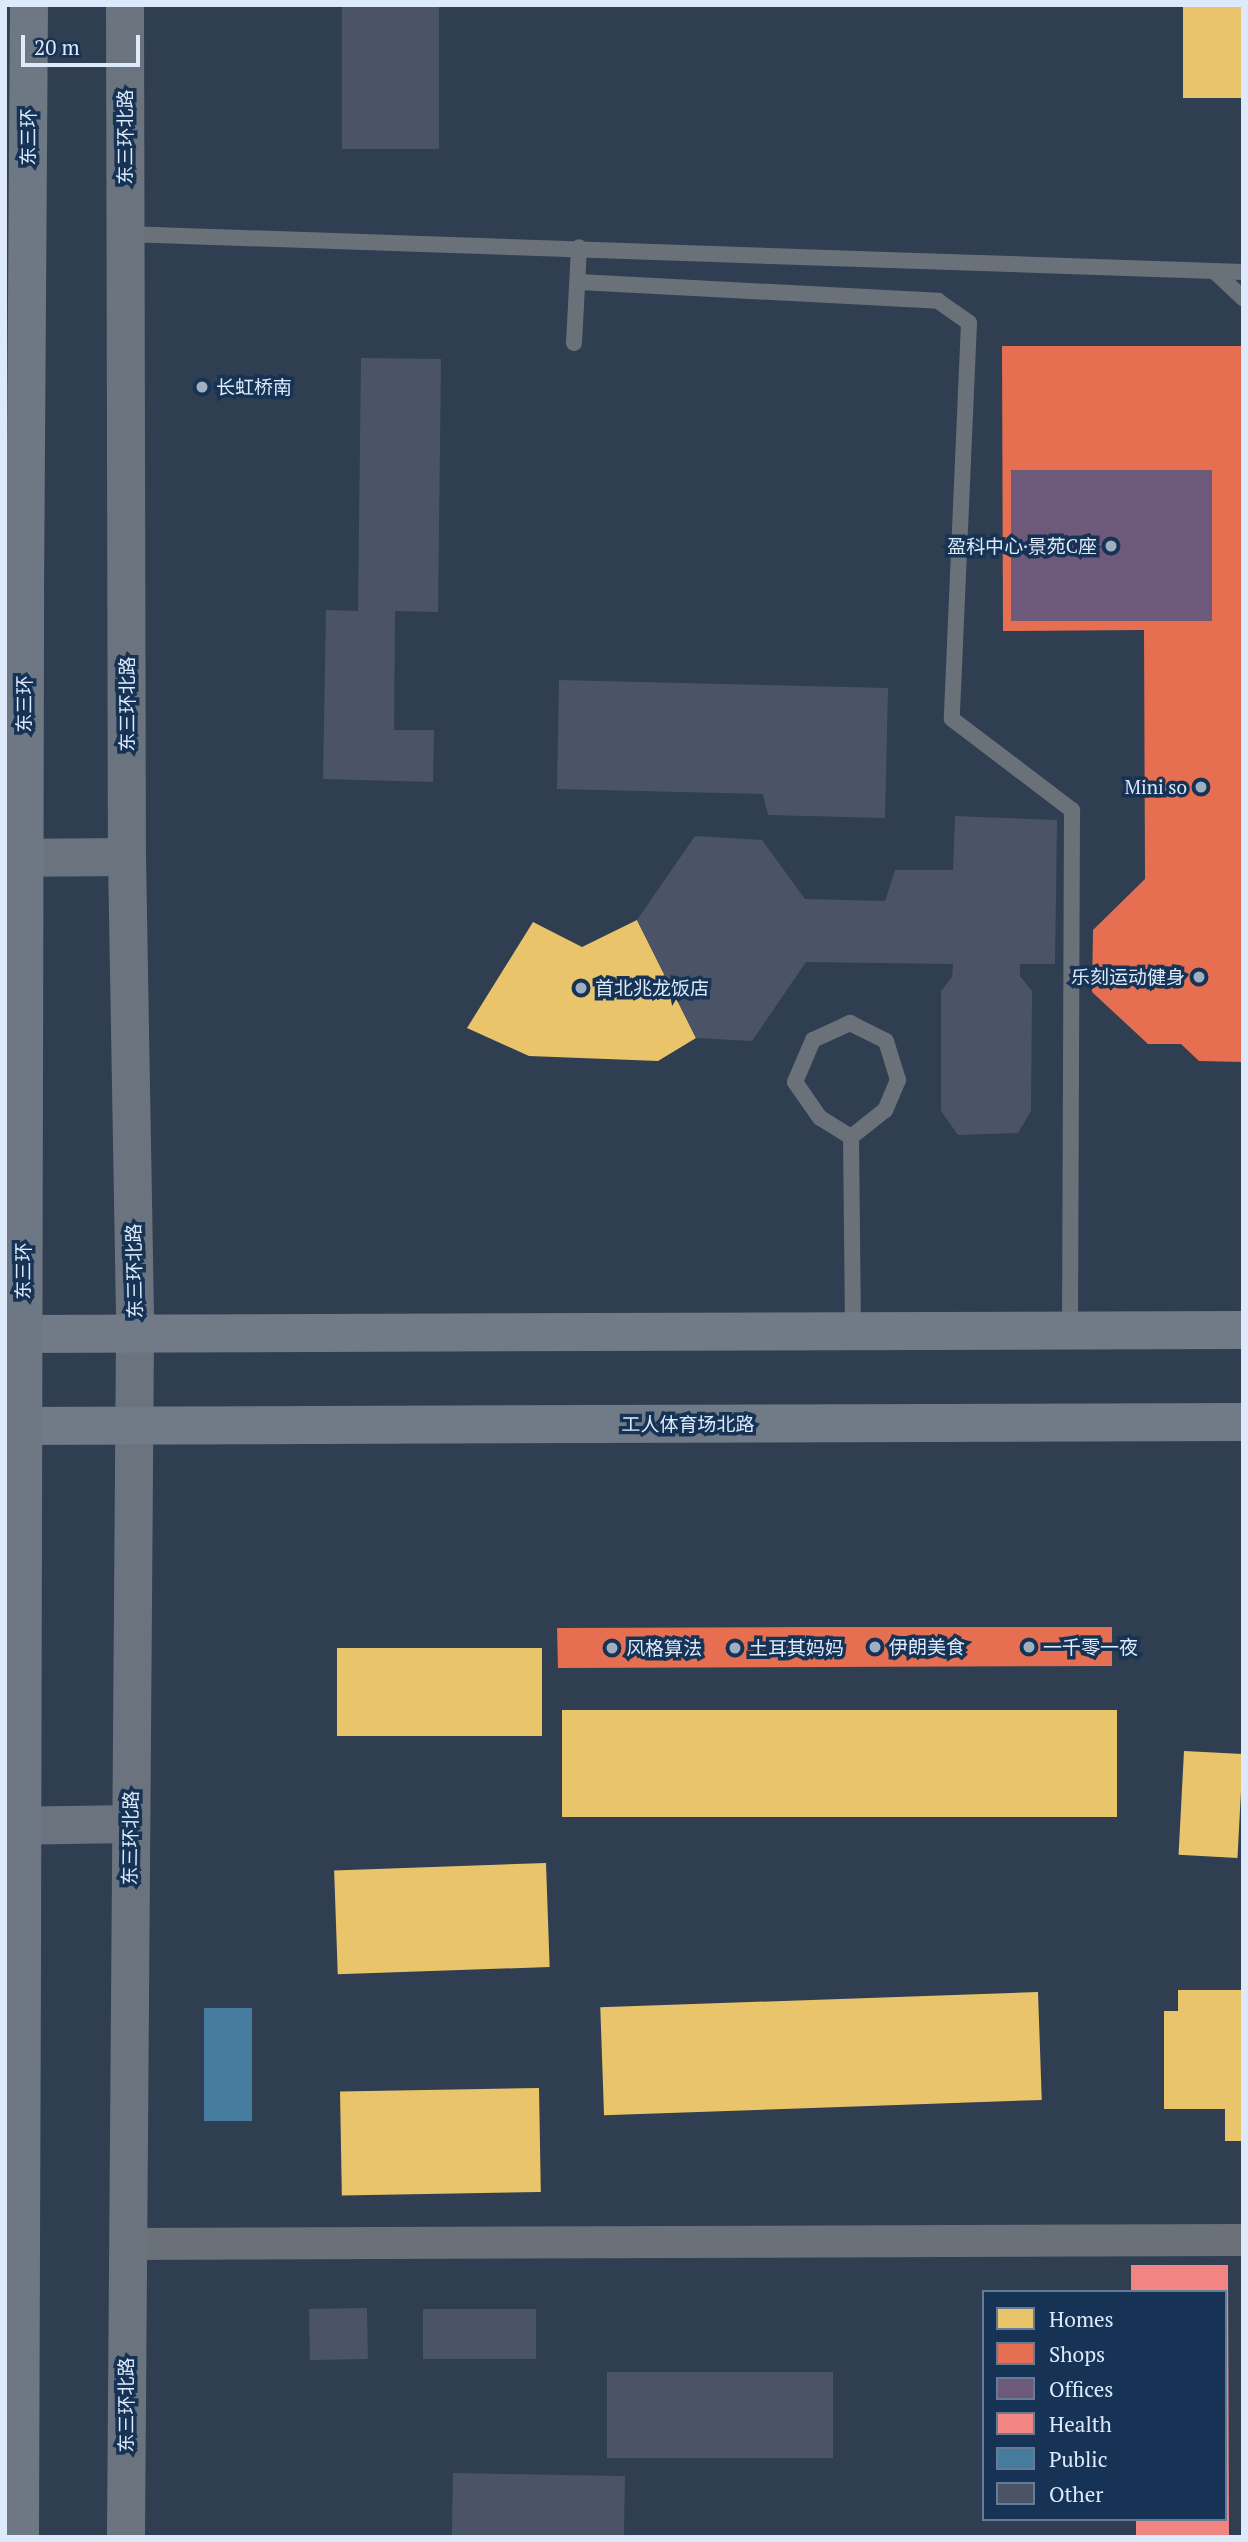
<!DOCTYPE html>
<meta charset="utf-8">
<style>
body{margin:0}
#map{position:relative;width:1248px;height:2542px;overflow:hidden;background:#2f3e51;font-family:"PT Serif","Noto Sans SC",serif}
div>[style]{position:absolute}
.homes>*{inset:0;background:#e9c46a;transform-origin:0 0}
.shops>*{inset:0;background:#e76f51}
.offices>*{inset:0;background:#6d597a;transform-origin:0 0}
.health>*{inset:0;background:#f28482}
.public>*{inset:0;background:#457b9d;transform-origin:0 0}
.building>*{inset:0;background:#4b5467;transform-origin:0 0}
.lane>*{height:16px;margin:-8px;padding:0 8px;transform-origin:8px;border-radius:8px;background:#6a7179}
.street>*{height:32px;margin:-16px;padding:0 16px;transform-origin:16px;border-radius:16px;background:#6a7179}
.secondary>*{height:38px;margin:-19px;padding:0 19px;transform-origin:19px;border-radius:19px;background:#6b747e}
.primary>*{height:38px;margin:-19px;padding:0 19px;transform-origin:19px;border-radius:19px;background:#717a87}
.highway>*{height:38px;margin:-19px;padding:0 19px;transform-origin:19px;border-radius:19px;background:#6d7884}
.highway-bridge>*{height:38px;margin:-19px;padding:0 19px;transform-origin:19px;border-radius:19px;background:#6d7884}
.dots>*{width:19px;height:19px;translate:-50% -50%;box-sizing:border-box;border:4px solid #163355;border-radius:50%}
span{translate:-50% -50%;white-space:nowrap;text-align:center;line-height:1.15;-webkit-text-stroke:7px #163355;paint-order:stroke}
.street-label{font-size:19px;color:#dceafb}
.poi-label{font-size:19px;color:#dceafb}
.left{translate:0 -50%;text-align:left}
.right{translate:-100% -50%;text-align:right}
.frame{position:absolute;inset:0;border:7px solid #dceafb;pointer-events:none}
.legend{position:absolute;left:982px;top:2290px;width:245px;height:231px;box-sizing:border-box;background:#163355;border:2px solid #657c97;margin:0;padding:9px 12px;list-style:none;font-size:21px;color:#dceafb}
.legend li{display:flex;align-items:center;gap:14px;height:35px}
.legend b{width:35px;border:2px solid #657c97}
.scale{position:absolute;left:21px;top:35px;width:119px;height:32px;box-sizing:border-box;border:4px solid #dceafb;border-top:0;padding-left:9px;font-size:21px;line-height:24px;white-space:nowrap;color:#dceafb;-webkit-text-stroke:5px #163355;paint-order:stroke}
</style>
<div id="map">
<div class="homes">
<i style="left:1183px;top:5px;width:60px;height:93px"></i>
<i style="clip-path:polygon(637px 920px,696px 1038px,658px 1061px,529px 1056px,467px 1028px,533px 922px,582px 947px)"></i>
<i style="left:337px;top:1648px;width:205px;height:88px"></i>
<i style="left:1117px;top:1710px;width:107px;height:555px;rotate:90deg"></i>
<i style="left:1184px;top:1751px;width:59px;height:104px;rotate:3deg"></i>
<i style="left:546px;top:1863px;width:104px;height:212px;rotate:88deg"></i>
<i style="clip-path:polygon(1178px 1990px,1243px 1990px,1243px 2141px,1225px 2141px,1225px 2109px,1164px 2109px,1164px 2011px,1178px 2011px)"></i>
<i style="left:1038px;top:1992px;width:108px;height:438px;rotate:88deg"></i>
<i style="left:539px;top:2088px;width:104px;height:199px;rotate:89deg"></i>
</div>
<div class="shops">
<i style="clip-path:polygon(1002px 346px,1243px 346px,1243px 1062px,1199px 1061px,1181px 1044px,1148px 1044px,1092px 992px,1093px 930px,1145px 879px,1144px 630px,1003px 631px)"></i>
<i style="clip-path:polygon(804px 1627px,1112px 1627px,1112px 1666px,558px 1668px,557px 1628px)"></i>
</div>
<div class="offices">
<i style="left:1011px;top:470px;width:201px;height:151px"></i>
</div>
<div class="health">
<i style="clip-path:polygon(1131px 2265px,1228px 2265px,1229px 2537px,1136px 2537px,1136px 2519px,1225px 2519px,1225px 2292px,1131px 2292px)"></i>
</div>
<div class="public">
<i style="left:204px;top:2008px;width:48px;height:113px"></i>
</div>
<div class="building">
<i style="left:342px;top:5px;width:97px;height:144px"></i>
<i style="clip-path:polygon(361px 358px,441px 359px,438px 612px,395px 611px,394px 730px,434px 730px,433px 782px,323px 779px,326px 610px,358px 611px)"></i>
<i style="clip-path:polygon(559px 680px,888px 688px,885px 818px,768px 815px,763px 794px,557px 789px)"></i>
<i style="clip-path:polygon(955px 816px,1057px 820px,1055px 964px,1020px 964px,1020px 976px,1032px 991px,1031px 1111px,1018px 1133px,958px 1135px,941px 1111px,941px 991px,952px 977px,953px 964px,806px 962px,752px 1041px,696px 1038px,637px 920px,695px 836px,762px 840px,805px 899px,885px 901px,895px 870px,953px 870px)"></i>
<i style="left:367px;top:2308px;width:51px;height:58px;rotate:89deg"></i>
<i style="left:423px;top:2309px;width:113px;height:50px"></i>
<i style="left:607px;top:2372px;width:226px;height:86px"></i>
<i style="left:453px;top:2473px;width:172px;height:64px;rotate:1deg"></i>
</div>
<div class="lane">
<i style="left:126px;top:234px;width:1118px;rotate:1.95deg"></i>
<i style="left:1214px;top:271px;width:40px;rotate:43deg"></i>
<i style="left:579px;top:282px;width:360px;rotate:3deg"></i>
<i style="left:938px;top:301px;width:38px;rotate:35deg"></i>
<i style="left:969px;top:323px;width:396px;rotate:92.5deg"></i>
<i style="left:952px;top:719px;width:151px;rotate:37.2deg"></i>
<i style="left:1072px;top:810px;width:520px;rotate:90.22deg"></i>
<i style="left:574px;top:343px;width:96px;rotate:-87deg"></i>
<i style="left:851px;top:1137px;width:36px;rotate:-148deg"></i>
<i style="left:820px;top:1118px;width:44px;rotate:-124.8deg"></i>
<i style="left:795px;top:1082px;width:46px;rotate:-66.8deg"></i>
<i style="left:813px;top:1040px;width:41px;rotate:-24.7deg"></i>
<i style="left:850px;top:1023px;width:40px;rotate:26.6deg"></i>
<i style="left:886px;top:1041px;width:41px;rotate:72.9deg"></i>
<i style="left:898px;top:1080px;width:33px;rotate:113deg"></i>
<i style="left:885px;top:1110px;width:43px;rotate:141.5deg"></i>
<i style="left:851px;top:1137px;width:194px;rotate:89.4deg"></i>
</div>
<div class="street">
<i style="left:126px;top:2244px;width:1117px;rotate:-0.21deg"></i>
</div>
<div class="secondary">
<i style="left:125px;top:5px;width:852px;rotate:89.87deg"></i>
<i style="left:127px;top:857px;width:479px;rotate:89deg"></i>
<i style="left:135px;top:1336px;width:1201px;rotate:90.43deg"></i>
<i style="left:5px;top:858px;width:122px;rotate:-0.5deg"></i>
<i style="left:5px;top:1826px;width:125px;rotate:-0.9deg"></i>
</div>
<div class="primary">
<i style="left:5px;top:1334px;width:1238px;rotate:-0.19deg"></i>
<i style="left:5px;top:1426px;width:1238px;rotate:-0.19deg"></i>
</div>
<div class="highway">
<i style="left:25px;top:593px;width:588px;rotate:-89.61deg"></i>
<i style="left:20px;top:2537px;width:582px;rotate:-89.8deg"></i>
</div>
<div class="highway-bridge">
<i style="left:22px;top:1955px;width:1362px;rotate:-89.87deg"></i>
</div>
<div class="dots">
<i style="left:202px;top:387px;background:#9faec0"></i>
<i style="left:1111px;top:546px;background:#9faec0"></i>
<i style="left:1201px;top:787px;background:#9faec0"></i>
<i style="left:1199px;top:977px;background:#9faec0"></i>
<i style="left:581px;top:988px;background:#9faec0"></i>
<i style="left:875px;top:1647px;background:#9faec0"></i>
<i style="left:1029px;top:1647px;background:#9faec0"></i>
<i style="left:612px;top:1648px;background:#9faec0"></i>
<i style="left:735px;top:1648px;background:#9faec0"></i>
</div>
<div class="street-label">
<span style="left:28px;top:137px;rotate:-90deg">东三环</span>
<span style="left:125px;top:137px;rotate:-90deg">东三环北路</span>
<span style="left:24px;top:704px;rotate:-90deg">东三环</span>
<span style="left:127px;top:704px;rotate:-90deg">东三环北路</span>
<span style="left:23px;top:1271px;rotate:-90deg">东三环</span>
<span style="left:134px;top:1271px;rotate:-91deg">东三环北路</span>
<span style="left:688px;top:1424px">工人体育场北路</span>
<span style="left:130px;top:1838px;rotate:-89deg">东三环北路</span>
<span style="left:126px;top:2405px;rotate:-90deg">东三环北路</span>
</div>
<div class="poi-label">
<span class="left" style="left:216px;top:387px">长虹桥南</span>
<span class="right" style="left:1097px;top:546px">盈科中心·景苑C座</span>
<span class="right" style="left:1187px;top:787px">Mini so</span>
<span class="right" style="left:1185px;top:977px">乐刻运动健身</span>
<span class="left" style="left:595px;top:988px">首北兆龙饭店</span>
<span class="left" style="left:889px;top:1647px">伊朗美食</span>
<span class="left" style="left:1043px;top:1647px">一千零一夜</span>
<span class="left" style="left:626px;top:1648px">风格算法</span>
<span class="left" style="left:749px;top:1648px">土耳其妈妈</span>
</div>
<div class="frame"></div>
<ul class="legend">
<li><b style="height:19px;background:#e9c46a"></b>Homes</li>
<li><b style="height:19px;background:#e76f51"></b>Shops</li>
<li><b style="height:19px;background:#6d597a"></b>Offices</li>
<li><b style="height:19px;background:#f28482"></b>Health</li>
<li><b style="height:19px;background:#457b9d"></b>Public</li>
<li><b style="height:19px;background:#4b5467"></b>Other</li>
</ul>
<div class="scale">20 m</div>
</div>
